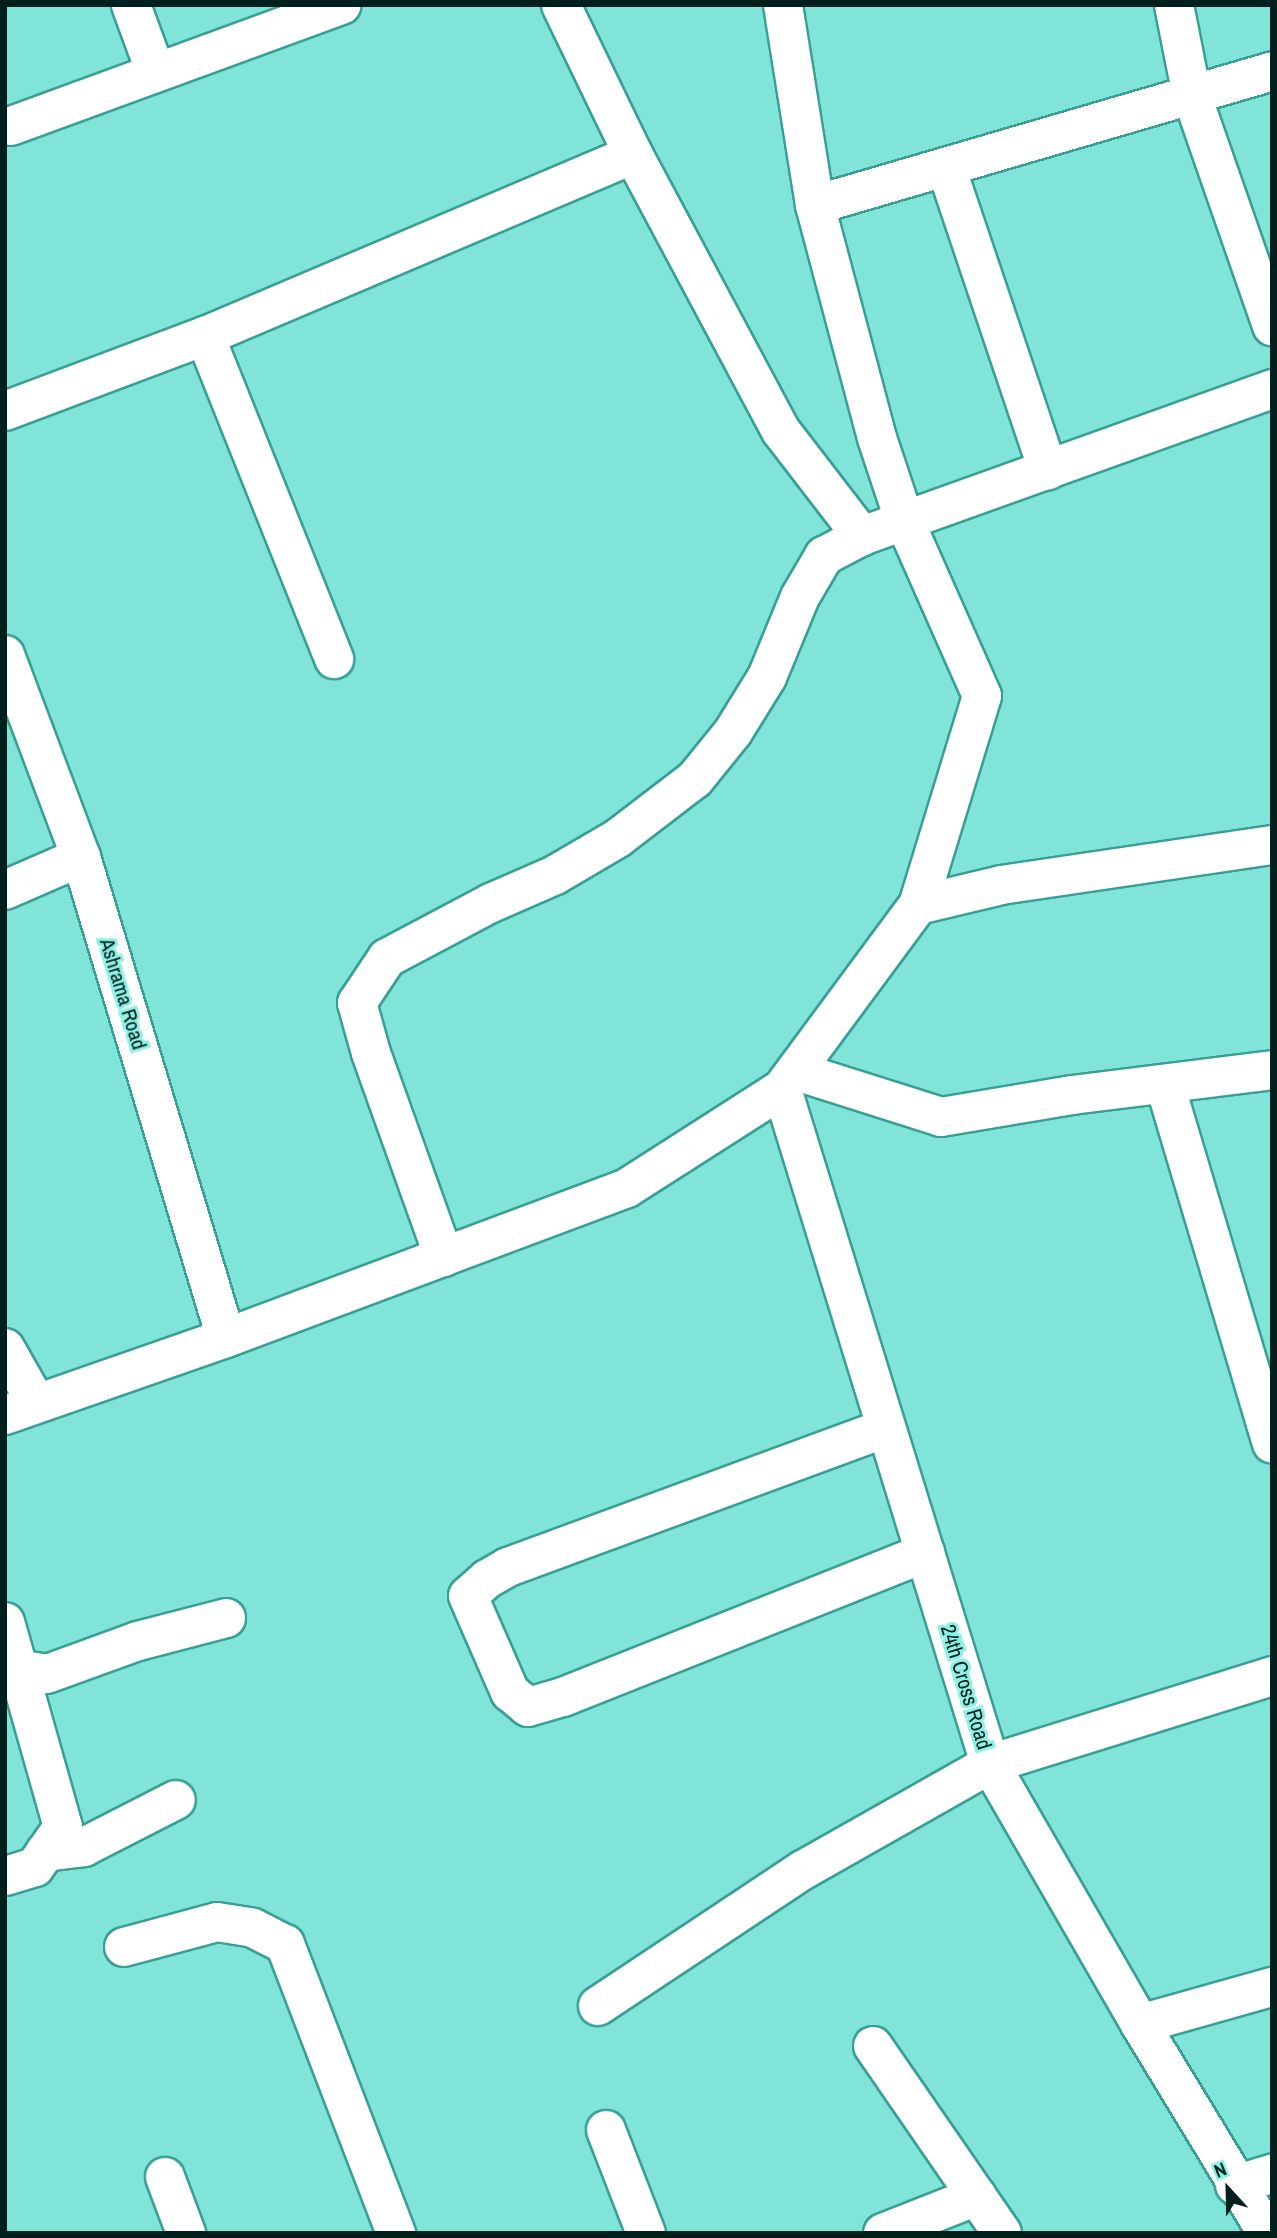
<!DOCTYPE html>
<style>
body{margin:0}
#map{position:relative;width:1277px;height:2238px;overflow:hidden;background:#81e4d8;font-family:"Archivo Narrow",sans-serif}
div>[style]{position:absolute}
.roads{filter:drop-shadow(2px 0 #389f95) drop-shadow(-2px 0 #389f95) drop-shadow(0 2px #389f95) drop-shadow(0 -2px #389f95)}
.street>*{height:38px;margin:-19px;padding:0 19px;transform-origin:19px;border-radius:19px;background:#fff}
.secondary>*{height:38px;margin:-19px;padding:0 19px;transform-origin:19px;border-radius:19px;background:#fff}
span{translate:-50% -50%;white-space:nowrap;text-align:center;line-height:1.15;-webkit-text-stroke:6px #8ef1e5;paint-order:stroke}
.street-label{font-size:21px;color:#01201d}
.frame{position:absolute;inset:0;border:7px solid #01201d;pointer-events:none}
.north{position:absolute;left:1193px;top:2154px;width:70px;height:70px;-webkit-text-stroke:5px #8ef1e5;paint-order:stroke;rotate:338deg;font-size:19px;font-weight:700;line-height:28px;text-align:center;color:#01201d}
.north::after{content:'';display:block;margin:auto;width:24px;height:32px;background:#01201d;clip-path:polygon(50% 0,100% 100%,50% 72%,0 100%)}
</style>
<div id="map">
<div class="roads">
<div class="street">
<i style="left:131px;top:5px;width:72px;rotate:69.8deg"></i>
<i style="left:561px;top:5px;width:165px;rotate:64.2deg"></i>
<i style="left:633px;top:154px;width:314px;rotate:61.9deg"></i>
<i style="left:781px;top:431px;width:133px;rotate:52.4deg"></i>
<i style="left:1174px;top:5px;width:93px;rotate:78.8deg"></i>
<i style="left:1192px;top:96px;width:244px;rotate:70.8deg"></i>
<i style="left:11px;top:126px;width:352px;rotate:-20.1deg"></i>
<i style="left:946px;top:167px;width:320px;rotate:71.4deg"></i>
<i style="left:815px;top:205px;width:476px;rotate:-16.3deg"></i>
<i style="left:205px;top:336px;width:348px;rotate:68.2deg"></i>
<i style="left:5px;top:411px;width:214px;rotate:-20.6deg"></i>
<i style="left:205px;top:336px;width:465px;rotate:-23deg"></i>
<i style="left:5px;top:655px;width:216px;rotate:69.4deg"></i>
<i style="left:81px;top:857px;width:502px;rotate:73.22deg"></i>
<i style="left:5px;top:890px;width:83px;rotate:-23.5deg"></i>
<i style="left:918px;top:905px;width:85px;rotate:-13.5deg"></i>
<i style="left:1001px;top:885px;width:274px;rotate:-8.4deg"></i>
<i style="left:796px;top:1071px;width:152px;rotate:17.6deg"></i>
<i style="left:941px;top:1117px;width:133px;rotate:-9.5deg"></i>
<i style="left:1072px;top:1095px;width:202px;rotate:-7.1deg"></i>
<i style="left:1165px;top:1085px;width:374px;rotate:73.4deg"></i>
<i style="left:444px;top:1257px;width:217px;rotate:-109.7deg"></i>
<i style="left:371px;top:1053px;width:52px;rotate:-105.6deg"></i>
<i style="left:357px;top:1003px;width:54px;rotate:-56.3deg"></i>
<i style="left:387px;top:958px;width:118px;rotate:-27.9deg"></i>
<i style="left:491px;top:903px;width:70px;rotate:-23.6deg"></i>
<i style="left:555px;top:875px;width:73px;rotate:-30.4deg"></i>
<i style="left:618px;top:838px;width:97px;rotate:-37.5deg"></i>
<i style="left:695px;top:779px;width:60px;rotate:-51deg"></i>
<i style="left:733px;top:732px;width:65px;rotate:-58.3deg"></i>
<i style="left:767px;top:677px;width:87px;rotate:-67.6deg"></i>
<i style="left:800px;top:597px;width:48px;rotate:-59.7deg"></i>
<i style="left:824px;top:556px;width:43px;rotate:-27.8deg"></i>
<i style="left:862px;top:536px;width:436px;rotate:-19.7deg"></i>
<i style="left:5px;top:1348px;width:64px;rotate:60.3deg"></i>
<i style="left:5px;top:1415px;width:234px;rotate:-19.2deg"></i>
<i style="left:226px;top:1338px;width:428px;rotate:-20.5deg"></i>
<i style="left:627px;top:1188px;width:184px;rotate:-32.6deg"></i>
<i style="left:886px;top:1428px;width:403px;rotate:159.8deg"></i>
<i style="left:508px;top:1567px;width:24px;rotate:150deg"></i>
<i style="left:487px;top:1579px;width:25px;rotate:138deg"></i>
<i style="left:468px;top:1596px;width:105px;rotate:66.4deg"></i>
<i style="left:510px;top:1692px;width:23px;rotate:40deg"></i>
<i style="left:528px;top:1707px;width:36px;rotate:-16deg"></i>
<i style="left:563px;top:1697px;width:390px;rotate:-21.7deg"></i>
<i style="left:5px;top:1622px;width:213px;rotate:74.2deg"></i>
<i style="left:63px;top:1827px;width:49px;rotate:125deg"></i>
<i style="left:35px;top:1867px;width:31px;rotate:163deg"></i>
<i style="left:17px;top:1669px;width:30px;rotate:9deg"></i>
<i style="left:47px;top:1674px;width:97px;rotate:-19.9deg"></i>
<i style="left:138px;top:1641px;width:91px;rotate:-14.6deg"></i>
<i style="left:45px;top:1852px;width:39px;rotate:-7deg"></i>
<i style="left:84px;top:1847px;width:103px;rotate:-27.1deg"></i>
<i style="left:124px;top:1947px;width:96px;rotate:-15deg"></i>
<i style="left:217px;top:1922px;width:36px;rotate:9deg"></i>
<i style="left:253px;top:1928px;width:36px;rotate:27deg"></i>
<i style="left:285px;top:1944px;width:310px;rotate:69deg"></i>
<i style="left:598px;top:2006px;width:246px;rotate:-33.6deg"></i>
<i style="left:803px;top:1870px;width:215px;rotate:-29.5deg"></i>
<i style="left:990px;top:1764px;width:295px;rotate:-17.3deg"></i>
<i style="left:1140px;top:2024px;width:137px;rotate:-15.7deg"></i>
<i style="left:873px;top:2046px;width:227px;rotate:55.4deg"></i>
<i style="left:606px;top:2130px;width:110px;rotate:68.8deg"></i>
<i style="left:165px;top:2177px;width:60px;rotate:69.4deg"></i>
<i style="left:1235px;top:2185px;width:39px;rotate:-17deg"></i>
<i style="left:883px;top:2233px;width:101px;rotate:-21.5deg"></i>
</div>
<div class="secondary">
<i style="left:783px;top:5px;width:203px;rotate:80.9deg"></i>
<i style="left:815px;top:205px;width:241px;rotate:75.1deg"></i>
<i style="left:877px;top:438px;width:89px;rotate:71.6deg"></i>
<i style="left:905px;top:522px;width:190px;rotate:66.1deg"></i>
<i style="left:982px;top:696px;width:219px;rotate:107deg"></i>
<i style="left:918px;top:905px;width:229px;rotate:126.5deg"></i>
<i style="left:782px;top:1089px;width:706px;rotate:72.87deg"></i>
<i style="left:990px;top:1764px;width:300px;rotate:60deg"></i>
<i style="left:1140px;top:2024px;width:245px;rotate:58.7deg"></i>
</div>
</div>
<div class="street-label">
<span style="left:123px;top:994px;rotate:73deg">Ashrama Road</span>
<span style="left:966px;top:1687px;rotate:73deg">24th Cross Road</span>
</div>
<div class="frame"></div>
<div class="north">N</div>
</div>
